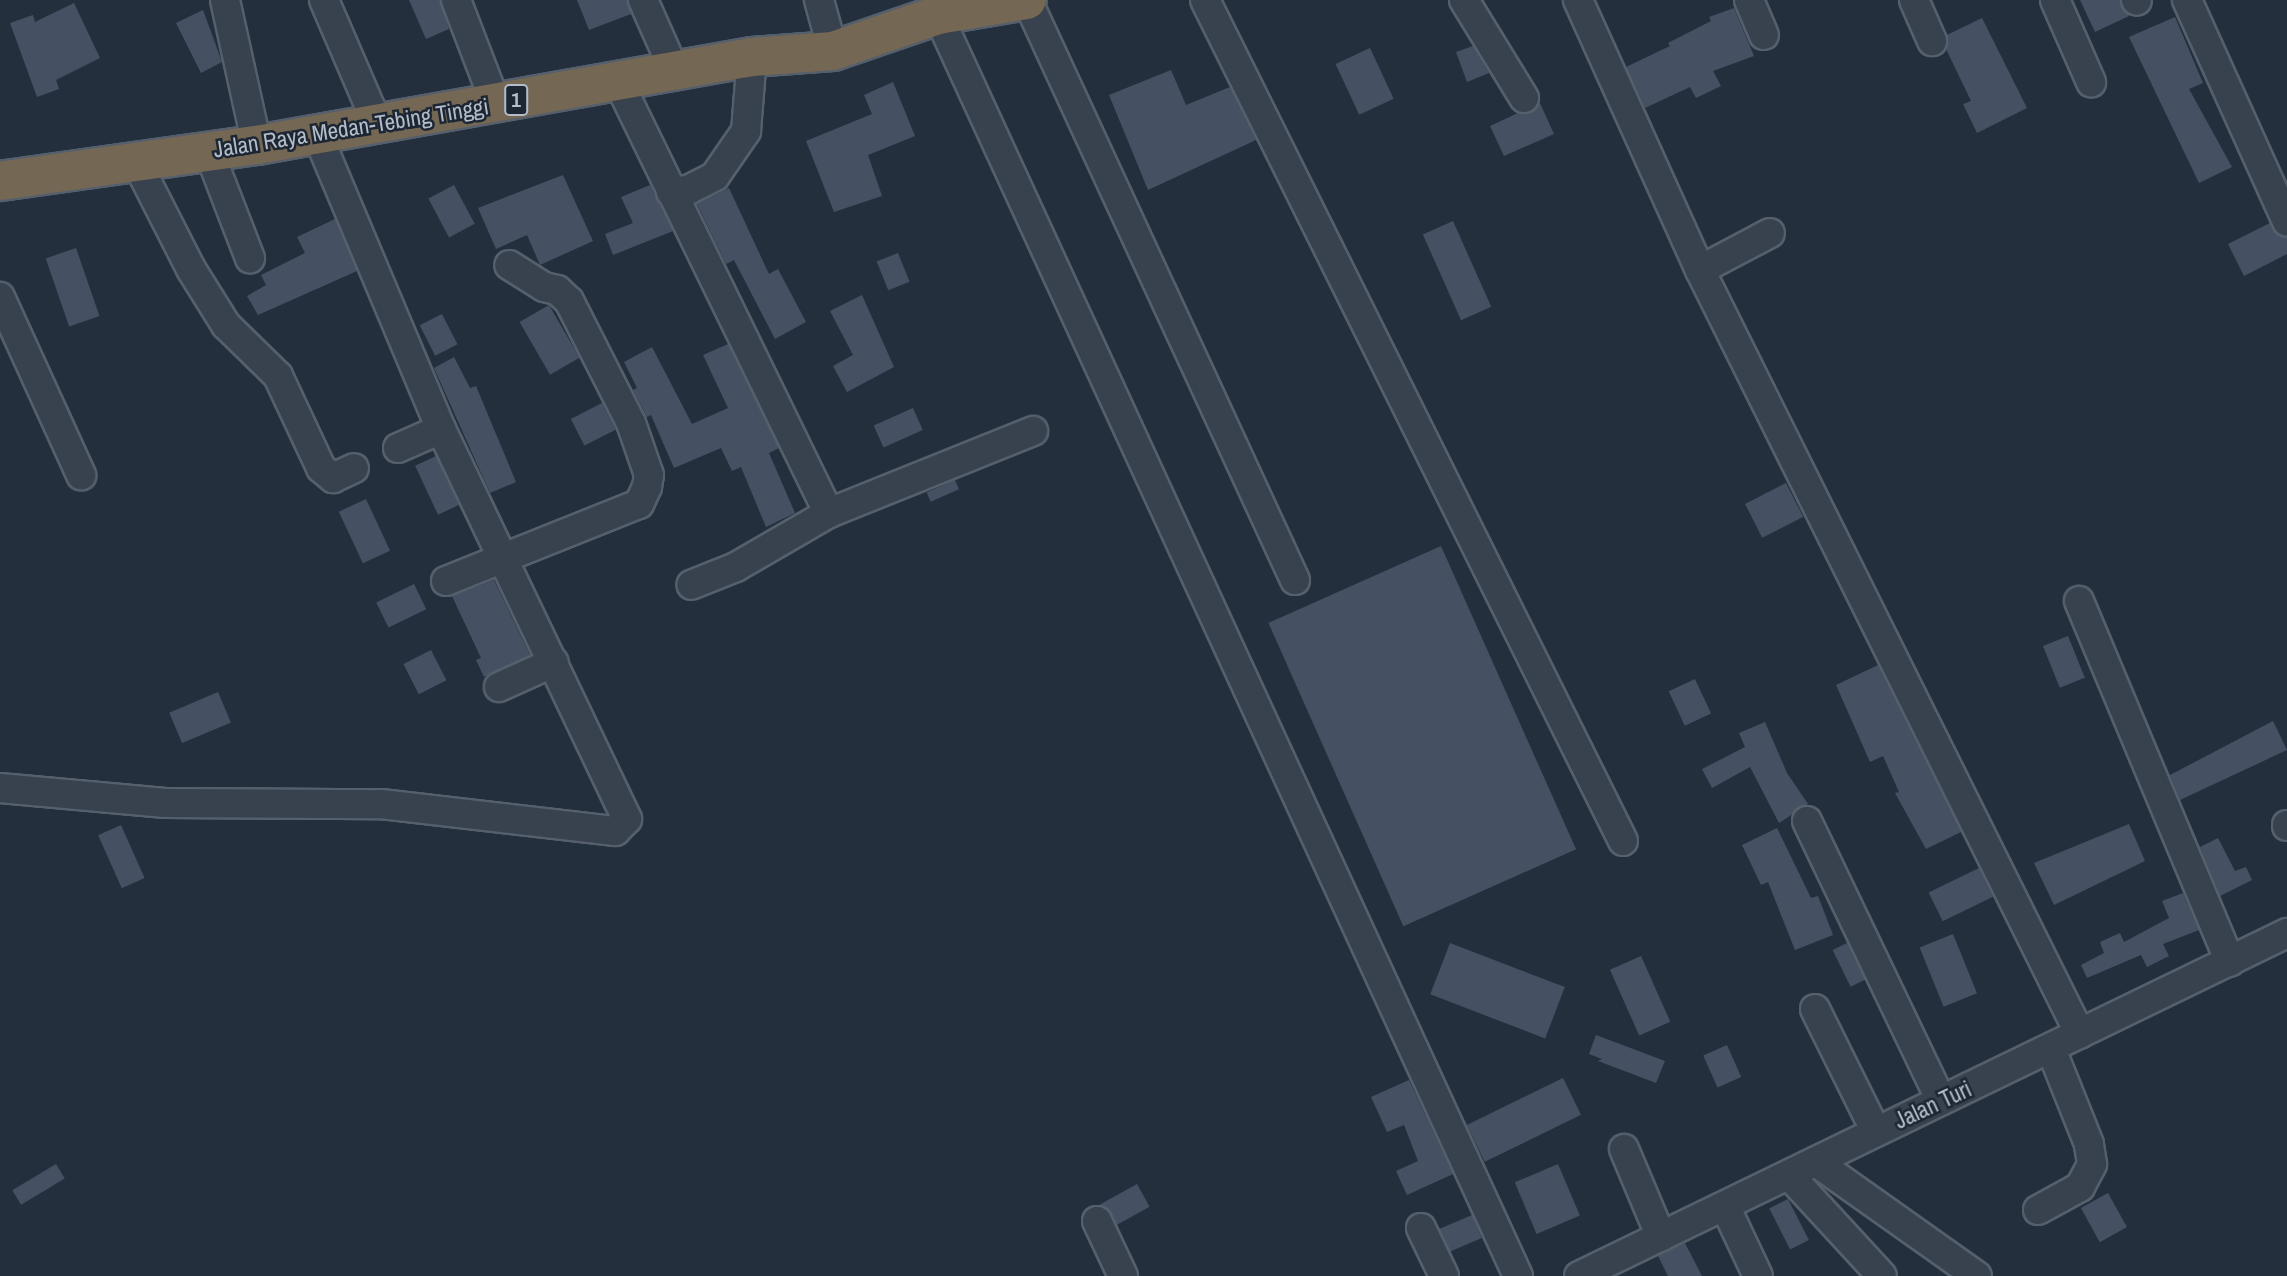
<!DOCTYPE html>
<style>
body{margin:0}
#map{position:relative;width:2287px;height:1276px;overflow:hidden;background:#242f3e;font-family:"Archivo Narrow",sans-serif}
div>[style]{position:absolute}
.building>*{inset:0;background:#455162;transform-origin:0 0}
.roads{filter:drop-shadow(2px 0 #565f6c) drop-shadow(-2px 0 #565f6c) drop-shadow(0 2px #565f6c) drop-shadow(0 -2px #565f6c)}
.minor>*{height:28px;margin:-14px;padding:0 14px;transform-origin:14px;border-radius:14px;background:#38414e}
.highway>*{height:38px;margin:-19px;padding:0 19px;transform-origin:19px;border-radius:19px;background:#746855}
span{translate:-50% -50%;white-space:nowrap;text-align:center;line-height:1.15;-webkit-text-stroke:5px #1d2633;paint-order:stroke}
.shield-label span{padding:2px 5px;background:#1d2633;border:2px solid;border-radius:5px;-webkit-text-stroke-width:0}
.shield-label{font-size:21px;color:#b4bcc9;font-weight:700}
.street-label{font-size:23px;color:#b4bcc9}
</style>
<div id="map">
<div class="building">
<i style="clip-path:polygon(409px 0,440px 0,449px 29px,426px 39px)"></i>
<i style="clip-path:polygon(577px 0,627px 0,631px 14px,589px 30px)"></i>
<i style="clip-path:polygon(2080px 0,2120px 0,2129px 16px,2095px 32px)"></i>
<i style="clip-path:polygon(74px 3px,100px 58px,56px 80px,59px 89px,37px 97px,10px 23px,33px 15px,35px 22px)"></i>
<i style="clip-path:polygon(1734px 8px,1754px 56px,1713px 71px,1721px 86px,1696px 98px,1690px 87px,1645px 108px,1626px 67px,1670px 46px,1668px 43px,1711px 21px,1709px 17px)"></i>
<i style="clip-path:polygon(203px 10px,222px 62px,201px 73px,176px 23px)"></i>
<i style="clip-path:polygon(2175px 17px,2203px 83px,2189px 89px,2232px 167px,2199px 183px,2129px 37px)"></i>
<i style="clip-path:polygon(1982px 18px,2027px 108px,1977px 133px,1963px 104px,1971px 101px,1946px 49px,1947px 35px)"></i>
<i style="clip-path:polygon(1473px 46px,1489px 73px,1467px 82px,1456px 52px)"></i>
<i style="left:1370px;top:48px;width:56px;height:38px;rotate:65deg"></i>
<i style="clip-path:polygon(1171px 70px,1186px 105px,1230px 87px,1256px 140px,1148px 190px,1109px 95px)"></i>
<i style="clip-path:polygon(893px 82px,915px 136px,868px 155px,882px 196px,834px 212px,806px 141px,872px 114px,864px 95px)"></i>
<i style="clip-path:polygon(1540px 103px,1554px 134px,1504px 156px,1490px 126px,1518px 113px,1532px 112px)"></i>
<i style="clip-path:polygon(563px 175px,593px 241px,540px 265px,527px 235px,496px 249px,478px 208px)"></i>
<i style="left:454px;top:185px;width:44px;height:29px;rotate:62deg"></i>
<i style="clip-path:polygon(650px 185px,673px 231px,613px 255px,605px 234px,633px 223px,621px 197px)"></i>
<i style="clip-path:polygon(729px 188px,769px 274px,778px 269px,806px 322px,775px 339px,734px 260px,726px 264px,697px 204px)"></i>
<i style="clip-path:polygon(335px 219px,357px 271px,258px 315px,247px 296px,266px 285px,261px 275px,305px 253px,297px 237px)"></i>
<i style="left:1453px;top:221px;width:94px;height:33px;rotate:66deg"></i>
<i style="clip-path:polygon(2270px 223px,2277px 234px,2287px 237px,2287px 254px,2244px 276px,2228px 244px)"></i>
<i style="left:76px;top:248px;width:72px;height:32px;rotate:71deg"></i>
<i style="left:898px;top:253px;width:31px;height:23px;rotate:68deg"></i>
<i style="clip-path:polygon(862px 295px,894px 367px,847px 392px,833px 366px,853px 355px,830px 311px)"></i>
<i style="left:549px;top:305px;width:61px;height:34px;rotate:60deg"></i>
<i style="left:442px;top:314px;width:34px;height:25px;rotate:63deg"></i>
<i style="clip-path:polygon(728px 344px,779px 448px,769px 453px,795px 513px,766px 527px,741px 467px,732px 471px,721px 448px,674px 468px,651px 415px,647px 417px,633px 390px,637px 388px,624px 362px,652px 347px,692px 424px,728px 408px,703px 355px)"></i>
<i style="clip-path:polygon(454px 357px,470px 388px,476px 386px,516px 482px,490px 493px,434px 368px)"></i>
<i style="left:602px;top:403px;width:30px;height:35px;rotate:63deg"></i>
<i style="left:913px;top:408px;width:24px;height:43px;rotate:66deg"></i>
<i style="left:436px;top:456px;width:54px;height:23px;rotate:65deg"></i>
<i style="left:955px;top:480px;width:10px;height:31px;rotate:66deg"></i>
<i style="left:1786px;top:483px;width:38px;height:46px;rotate:63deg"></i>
<i style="left:366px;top:499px;width:57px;height:30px;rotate:65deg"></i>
<i style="left:1441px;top:546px;width:332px;height:189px;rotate:66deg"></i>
<i style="clip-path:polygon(494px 580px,530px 655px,484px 677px,476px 660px,481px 658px,452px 596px)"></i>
<i style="left:414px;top:584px;width:28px;height:42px;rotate:64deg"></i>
<i style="left:2068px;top:636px;width:45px;height:27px;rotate:68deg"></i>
<i style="left:431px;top:650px;width:34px;height:31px;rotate:63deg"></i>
<i style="clip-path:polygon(1878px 665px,1961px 832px,1926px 849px,1895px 793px,1899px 792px,1883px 756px,1870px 762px,1836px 685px)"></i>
<i style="left:1695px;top:679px;width:38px;height:29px;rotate:65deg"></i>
<i style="left:218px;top:692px;width:33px;height:53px;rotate:67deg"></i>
<i style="clip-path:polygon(2273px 721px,2287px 750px,2180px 800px,2170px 775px)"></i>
<i style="clip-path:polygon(1765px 722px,1787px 773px,1808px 804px,1779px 823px,1750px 767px,1712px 788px,1702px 769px,1745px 747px,1739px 733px)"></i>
<i style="clip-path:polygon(2129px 824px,2145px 861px,2054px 905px,2034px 863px)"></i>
<i style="left:121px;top:825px;width:58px;height:25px;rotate:66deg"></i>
<i style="clip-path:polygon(1777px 828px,1811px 898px,1818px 896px,1833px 935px,1795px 950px,1768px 882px,1761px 885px,1742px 845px)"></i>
<i style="clip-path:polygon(2218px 838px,2235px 871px,2246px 867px,2252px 880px,2220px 896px,2200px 847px)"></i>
<i style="left:1979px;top:868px;width:32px;height:56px;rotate:64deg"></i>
<i style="clip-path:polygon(2183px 893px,2199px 930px,2163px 944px,2169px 956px,2147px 967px,2141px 955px,2087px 978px,2081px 965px,2104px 953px,2100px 942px,2120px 933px,2124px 942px,2169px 918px,2162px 901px)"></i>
<i style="left:1953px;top:934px;width:64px;height:36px;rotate:68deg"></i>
<i style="left:1450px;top:943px;width:123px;height:55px;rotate:21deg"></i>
<i style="left:1847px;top:943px;width:41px;height:16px;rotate:64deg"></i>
<i style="left:1641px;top:956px;width:72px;height:34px;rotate:66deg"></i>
<i style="clip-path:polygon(1596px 1035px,1665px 1061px,1656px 1083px,1598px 1061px,1602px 1059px,1589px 1054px)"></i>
<i style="left:1727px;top:1045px;width:35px;height:26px;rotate:66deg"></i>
<i style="left:1563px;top:1078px;width:41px;height:107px;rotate:64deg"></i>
<i style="clip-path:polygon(1409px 1080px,1453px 1174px,1407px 1195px,1396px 1171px,1418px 1161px,1404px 1125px,1387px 1132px,1371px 1097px)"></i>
<i style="left:56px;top:1164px;width:17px;height:51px;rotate:59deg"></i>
<i style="left:1558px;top:1164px;width:56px;height:47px;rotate:67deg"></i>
<i style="left:1137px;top:1184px;width:26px;height:42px;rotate:61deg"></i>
<i style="left:2108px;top:1193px;width:39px;height:31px;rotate:61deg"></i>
<i style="left:1788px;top:1199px;width:46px;height:21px;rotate:63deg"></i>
<i style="left:1472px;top:1215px;width:25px;height:35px;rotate:67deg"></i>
<i style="clip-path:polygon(1685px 1243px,1702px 1276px,1668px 1276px,1658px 1256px)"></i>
</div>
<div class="roads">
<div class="minor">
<i style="left:225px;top:0;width:148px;rotate:77.6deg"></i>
<i style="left:324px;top:0;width:134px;rotate:66.7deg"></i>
<i style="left:456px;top:0;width:111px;rotate:69deg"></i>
<i style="left:643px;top:0;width:77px;rotate:66.1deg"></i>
<i style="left:819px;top:0;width:53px;rotate:74.6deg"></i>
<i style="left:1027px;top:0;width:639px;rotate:65.2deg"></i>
<i style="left:1205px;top:0;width:939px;rotate:63.57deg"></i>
<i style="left:1464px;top:0;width:115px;rotate:58.5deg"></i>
<i style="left:1578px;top:0;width:296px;rotate:65.7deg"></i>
<i style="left:1700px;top:270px;width:853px;rotate:63.56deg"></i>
<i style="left:1749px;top:0;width:38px;rotate:67deg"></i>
<i style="left:1914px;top:0;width:45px;rotate:66.3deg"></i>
<i style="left:2055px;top:0;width:90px;rotate:66.3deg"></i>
<i style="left:2136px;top:0;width:1px;rotate:45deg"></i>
<i style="left:2187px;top:0;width:243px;rotate:65.7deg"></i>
<i style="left:938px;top:15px;width:1388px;rotate:65.3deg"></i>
<i style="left:618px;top:81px;width:481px;rotate:64deg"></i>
<i style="left:829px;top:513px;width:108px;rotate:149.9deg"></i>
<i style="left:736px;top:567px;width:48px;rotate:158.2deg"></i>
<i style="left:209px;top:152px;width:114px;rotate:68.9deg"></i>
<i style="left:135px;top:159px;width:123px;rotate:63deg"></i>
<i style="left:191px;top:269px;width:66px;rotate:58deg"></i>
<i style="left:226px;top:325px;width:73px;rotate:44.4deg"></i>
<i style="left:278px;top:376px;width:102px;rotate:64.9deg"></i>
<i style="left:321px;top:468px;width:16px;rotate:40deg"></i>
<i style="left:333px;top:478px;width:23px;rotate:-25deg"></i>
<i style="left:671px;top:192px;width:17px;rotate:-7deg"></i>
<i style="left:688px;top:190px;width:30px;rotate:-27deg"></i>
<i style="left:715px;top:176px;width:55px;rotate:-55.4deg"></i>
<i style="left:746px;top:131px;width:74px;rotate:-85.4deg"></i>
<i style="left:1700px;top:270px;width:79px;rotate:-27.9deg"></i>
<i style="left:0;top:297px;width:196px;rotate:65.5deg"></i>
<i style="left:398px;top:448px;width:47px;rotate:-23.8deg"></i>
<i style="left:829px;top:513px;width:220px;rotate:-21.9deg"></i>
<i style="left:446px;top:581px;width:208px;rotate:-21.8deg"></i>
<i style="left:639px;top:504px;width:19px;rotate:-65deg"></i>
<i style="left:647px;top:487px;width:12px;rotate:-81deg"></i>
<i style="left:649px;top:475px;width:55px;rotate:-109.1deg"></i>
<i style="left:631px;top:423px;width:137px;rotate:-116.9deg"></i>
<i style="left:569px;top:301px;width:16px;rotate:-137deg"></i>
<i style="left:557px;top:290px;width:13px;rotate:-167deg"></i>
<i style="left:544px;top:287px;width:41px;rotate:-147.8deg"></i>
<i style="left:2079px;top:601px;width:391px;rotate:67.3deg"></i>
<i style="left:499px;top:687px;width:60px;rotate:-24.4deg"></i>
<i style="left:0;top:788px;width:166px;rotate:5.2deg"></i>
<i style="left:165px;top:803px;width:216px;rotate:0.3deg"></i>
<i style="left:381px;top:804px;width:236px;rotate:6.6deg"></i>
<i style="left:615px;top:831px;width:17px;rotate:-45deg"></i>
<i style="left:627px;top:819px;width:432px;rotate:-115.5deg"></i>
<i style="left:441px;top:429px;width:320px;rotate:-112.8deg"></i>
<i style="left:1807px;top:821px;width:310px;rotate:64.4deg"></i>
<i style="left:2287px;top:825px;width:1px;rotate:90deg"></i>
<i style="left:1815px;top:1009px;width:137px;rotate:63.6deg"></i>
<i style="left:1624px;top:1149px;width:95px;rotate:67.2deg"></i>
<i style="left:1816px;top:1162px;width:197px;rotate:35.3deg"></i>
<i style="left:1789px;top:1175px;width:137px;rotate:47.4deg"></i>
<i style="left:1725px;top:1206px;width:77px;rotate:64.8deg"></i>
<i style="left:2038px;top:1210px;width:48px;rotate:-28.7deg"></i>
<i style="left:2080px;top:1187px;width:26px;rotate:-62deg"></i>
<i style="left:2092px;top:1164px;width:20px;rotate:-99deg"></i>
<i style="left:2089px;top:1144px;width:102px;rotate:-111.8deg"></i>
<i style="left:1097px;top:1221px;width:61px;rotate:64.7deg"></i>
<i style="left:1421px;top:1228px;width:53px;rotate:64.4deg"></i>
<i style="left:1579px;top:1276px;width:787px;rotate:-25.85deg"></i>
</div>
<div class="highway">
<i style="left:0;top:181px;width:260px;rotate:-8deg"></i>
<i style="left:257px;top:145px;width:503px;rotate:-10.08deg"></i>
<i style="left:752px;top:57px;width:81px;rotate:-4.2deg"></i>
<i style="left:833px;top:51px;width:111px;rotate:-18.9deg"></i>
<i style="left:938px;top:15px;width:90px;rotate:-9.6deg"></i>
</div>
</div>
<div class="shield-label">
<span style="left:516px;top:100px">1</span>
</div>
<div class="street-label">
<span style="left:351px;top:128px;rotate:-9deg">Jalan Raya Medan-Tebing Tinggi</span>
<span style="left:1933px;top:1105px;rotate:-25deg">Jalan Turi</span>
</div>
</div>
